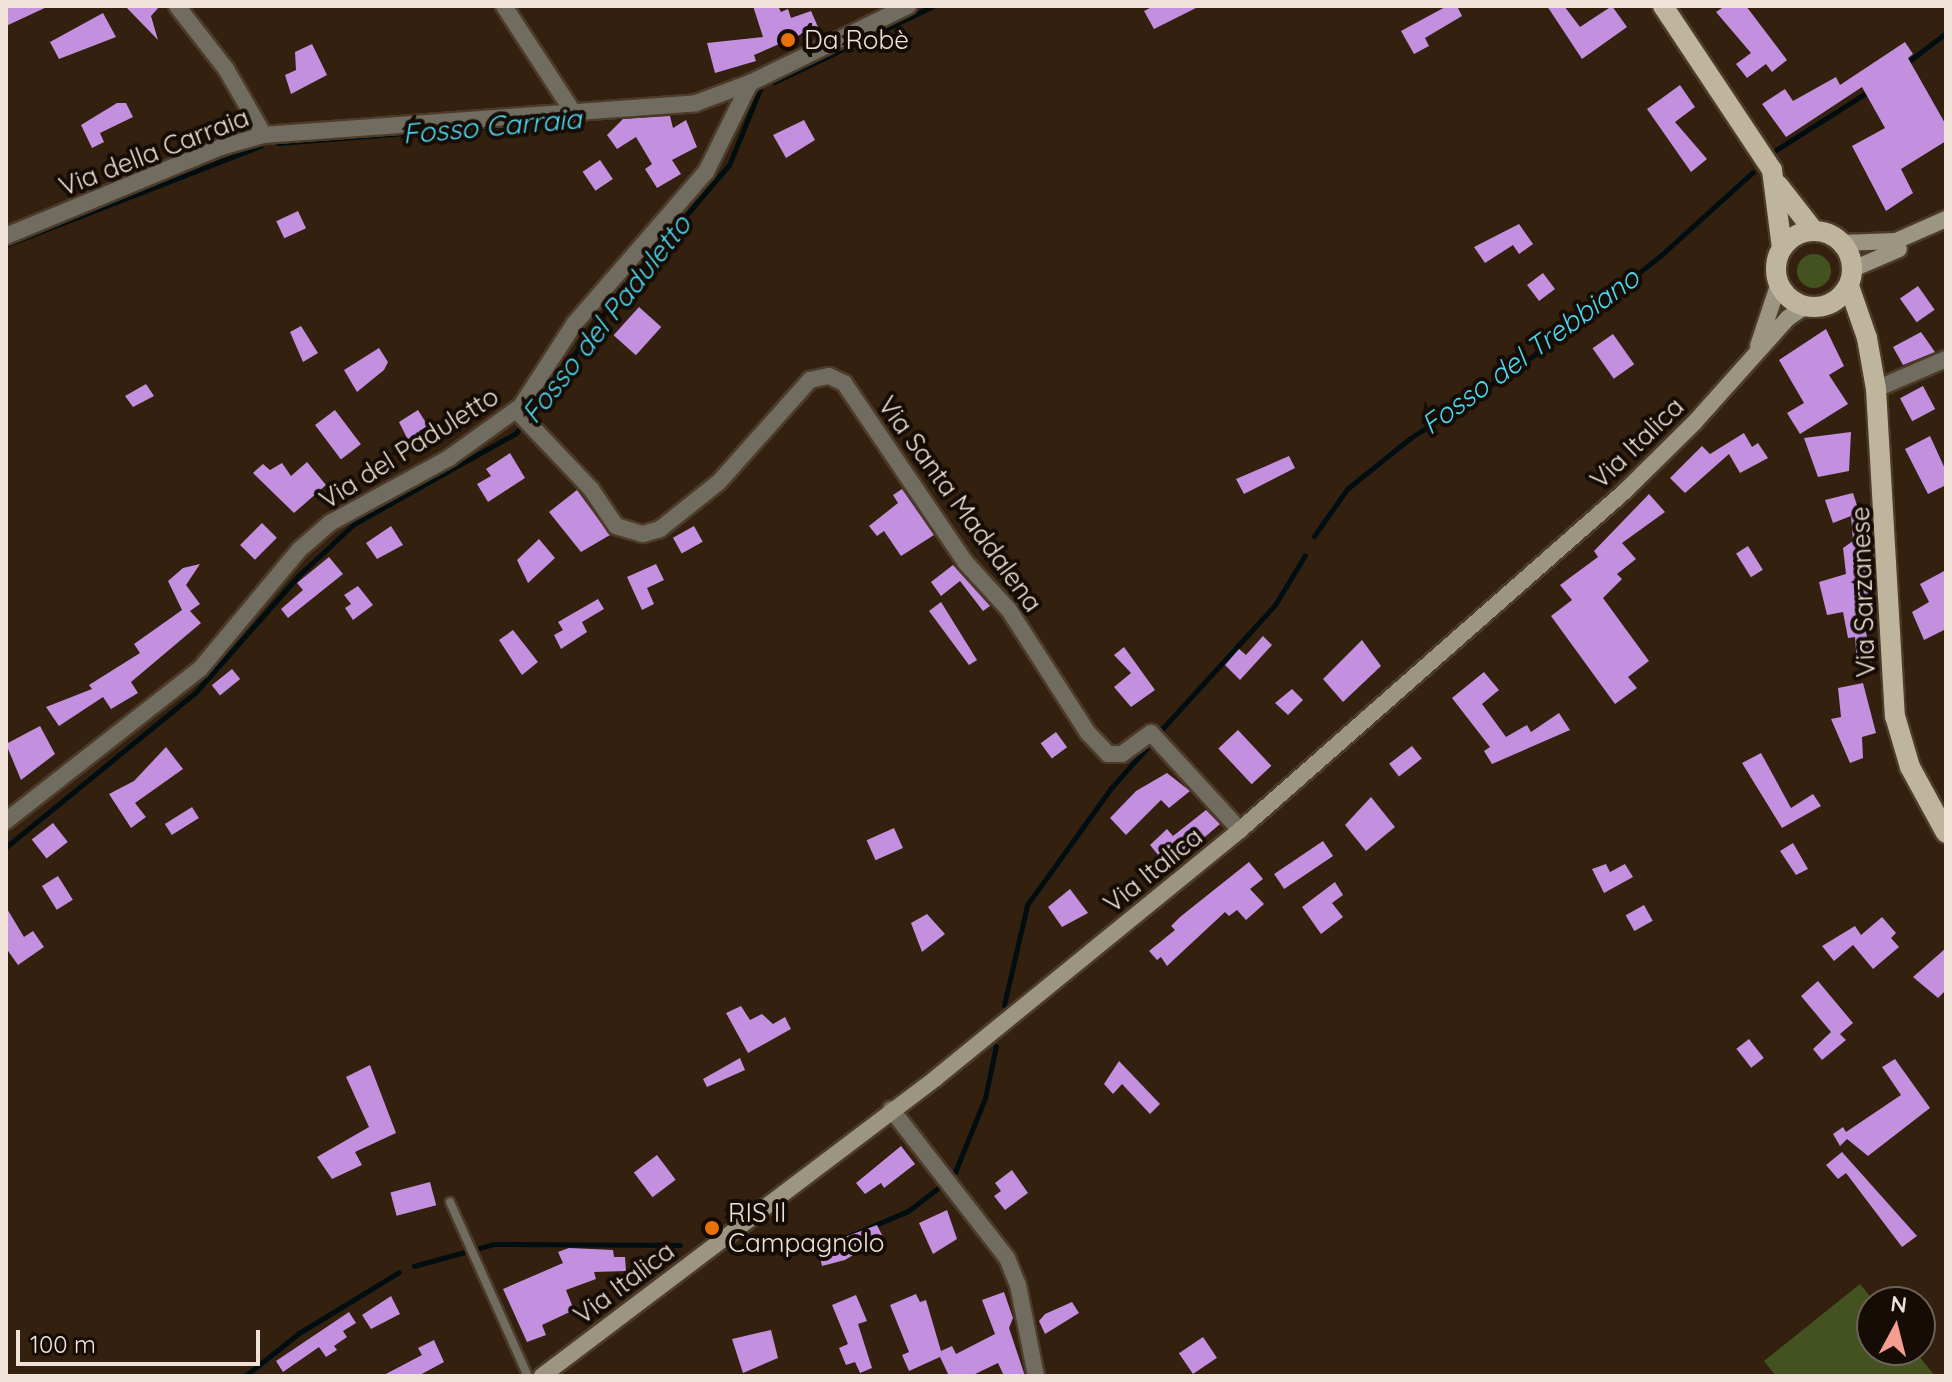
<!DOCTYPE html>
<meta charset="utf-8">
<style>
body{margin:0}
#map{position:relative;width:1952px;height:1382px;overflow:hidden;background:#33200e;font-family:Quicksand,sans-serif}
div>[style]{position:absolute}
.green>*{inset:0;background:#44521f}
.round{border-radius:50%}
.stream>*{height:5px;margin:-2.5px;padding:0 2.5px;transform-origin:2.5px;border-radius:2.5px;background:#000e11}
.building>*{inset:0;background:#c390e0;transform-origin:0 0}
.roads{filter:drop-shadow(2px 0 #4d3b2a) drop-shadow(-2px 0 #4d3b2a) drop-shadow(0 2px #4d3b2a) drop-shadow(0 -2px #4d3b2a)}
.service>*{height:8px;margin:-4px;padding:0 4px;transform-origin:4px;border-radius:4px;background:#716c60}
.minor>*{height:16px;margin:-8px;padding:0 8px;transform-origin:8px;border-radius:8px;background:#716c60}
.tertiary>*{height:16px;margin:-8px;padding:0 8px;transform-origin:8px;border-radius:8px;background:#716c60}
.secondary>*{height:16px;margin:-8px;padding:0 8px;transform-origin:8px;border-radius:8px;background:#9c9582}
.primary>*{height:20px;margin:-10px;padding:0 10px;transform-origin:10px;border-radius:10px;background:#beb59c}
.primary>.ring{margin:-10px;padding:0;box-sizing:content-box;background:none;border:20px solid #beb59c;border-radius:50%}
.dots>*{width:22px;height:22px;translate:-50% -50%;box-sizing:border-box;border:4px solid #140c05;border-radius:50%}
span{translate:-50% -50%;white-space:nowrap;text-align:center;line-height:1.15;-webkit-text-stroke:8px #140c05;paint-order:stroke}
.poi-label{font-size:26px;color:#f0e2d7}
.left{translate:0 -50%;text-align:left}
.street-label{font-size:26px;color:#f0e2d7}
.water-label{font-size:28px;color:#4bd8f3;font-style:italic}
.frame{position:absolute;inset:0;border:8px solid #f0e2d7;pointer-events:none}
.north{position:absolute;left:1856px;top:1286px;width:80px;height:80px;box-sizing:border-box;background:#140c05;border:2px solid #6c6259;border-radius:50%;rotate:7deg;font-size:22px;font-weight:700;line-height:32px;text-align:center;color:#f0e2d7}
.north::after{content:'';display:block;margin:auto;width:28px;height:36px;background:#f59d8f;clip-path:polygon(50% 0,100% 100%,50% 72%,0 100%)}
.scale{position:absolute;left:16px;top:1330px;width:244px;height:36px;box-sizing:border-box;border:4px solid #f0e2d7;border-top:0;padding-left:10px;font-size:24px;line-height:28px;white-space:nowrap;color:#f0e2d7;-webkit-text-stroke:6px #140c05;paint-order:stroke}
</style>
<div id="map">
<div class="green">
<i class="round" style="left:1797px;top:254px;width:34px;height:34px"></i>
<i style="clip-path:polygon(1860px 1284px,1875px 1302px,1872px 1350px,1914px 1350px,1935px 1376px,1776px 1376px,1764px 1361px)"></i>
</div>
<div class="stream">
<i style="left:1905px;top:64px;width:51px;rotate:-37.1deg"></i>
<i style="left:774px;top:82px;width:176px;rotate:-25.5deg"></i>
<i style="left:278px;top:143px;width:344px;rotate:-4.5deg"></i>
<i style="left:1776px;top:150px;width:110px;rotate:-32.4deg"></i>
<i style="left:6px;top:245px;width:273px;rotate:-21.3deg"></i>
<i style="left:1314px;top:536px;width:57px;rotate:-54.9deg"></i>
<i style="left:1347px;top:489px;width:80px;rotate:-38.9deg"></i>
<i style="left:1409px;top:439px;width:139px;rotate:-33.6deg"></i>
<i style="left:1525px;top:362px;width:172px;rotate:-38.1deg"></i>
<i style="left:1660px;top:256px;width:125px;rotate:-42.1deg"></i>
<i style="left:1162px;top:729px;width:168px;rotate:-47.7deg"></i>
<i style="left:1275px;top:605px;width:58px;rotate:-59deg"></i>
<i style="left:6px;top:847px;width:244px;rotate:-39.2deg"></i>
<i style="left:195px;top:693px;width:156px;rotate:-48.6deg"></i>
<i style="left:298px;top:576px;width:76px;rotate:-42.9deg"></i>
<i style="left:354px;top:524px;width:186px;rotate:-29.3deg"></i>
<i style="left:516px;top:433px;width:160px;rotate:-53.6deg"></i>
<i style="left:611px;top:304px;width:182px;rotate:-49.7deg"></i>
<i style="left:729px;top:165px;width:82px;rotate:-67.8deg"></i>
<i style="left:1004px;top:1005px;width:103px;rotate:-77deg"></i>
<i style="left:1027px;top:905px;width:144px;rotate:-54.3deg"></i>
<i style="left:1111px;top:788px;width:63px;rotate:-48.2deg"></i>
<i style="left:955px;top:1172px;width:80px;rotate:-67.9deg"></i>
<i style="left:985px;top:1098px;width:53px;rotate:-78.1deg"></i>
<i style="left:738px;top:1247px;width:109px;rotate:-5.2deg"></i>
<i style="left:847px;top:1237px;width:66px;rotate:-23.1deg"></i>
<i style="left:908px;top:1211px;width:44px;rotate:-37.6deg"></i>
<i style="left:414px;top:1266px;width:83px;rotate:-15.4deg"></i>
<i style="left:494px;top:1244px;width:186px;rotate:0.3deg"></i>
<i style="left:245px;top:1376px;width:69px;rotate:-38.5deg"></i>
<i style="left:299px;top:1333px;width:117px;rotate:-31.4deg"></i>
</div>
<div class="building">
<i style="clip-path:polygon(6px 6px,49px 6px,6px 26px)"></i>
<i style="clip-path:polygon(125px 6px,160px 6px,151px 16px,158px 40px)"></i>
<i style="clip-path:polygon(753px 6px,778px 6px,781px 12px,788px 9px,791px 18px,811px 11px,818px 27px,754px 55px,756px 61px,715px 73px,707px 43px,763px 37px)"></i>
<i style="clip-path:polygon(1154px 6px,1200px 6px,1154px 29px,1144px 11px)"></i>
<i style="clip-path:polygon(1447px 6px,1457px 6px,1462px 16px,1425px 38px,1429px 46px,1414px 54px,1401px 31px)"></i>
<i style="clip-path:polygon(1547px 6px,1564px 6px,1580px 27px,1612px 6px,1627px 27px,1582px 59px)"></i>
<i style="clip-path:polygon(1725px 6px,1746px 6px,1787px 60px,1772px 72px,1766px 64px,1747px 78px,1736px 64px,1751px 53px,1716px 12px)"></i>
<i style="clip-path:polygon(103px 13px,116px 37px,59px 59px,50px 42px)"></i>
<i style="clip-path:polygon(1905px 42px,1913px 54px,1908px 58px,1946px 125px,1946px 141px,1901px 169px,1913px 193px,1886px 211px,1852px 146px,1885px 128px,1862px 87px,1786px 137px,1762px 104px,1785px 89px,1793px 101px,1836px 77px,1840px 85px)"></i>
<i style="clip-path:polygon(312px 44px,327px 75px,291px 94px,285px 75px,296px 70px,295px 52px)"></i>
<i style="clip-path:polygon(1680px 85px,1695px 107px,1675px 122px,1707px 159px,1691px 172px,1647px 109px)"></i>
<i style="clip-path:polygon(117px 103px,126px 103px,133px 117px,100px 133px,104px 142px,92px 148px,81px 125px)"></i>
<i style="clip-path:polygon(670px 116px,673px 128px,686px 120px,697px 147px,672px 160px,681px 174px,657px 188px,645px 169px,652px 164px,636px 137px,617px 149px,607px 135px,623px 119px)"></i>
<i style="clip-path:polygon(804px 120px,815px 140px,786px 158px,773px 135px)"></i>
<i style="left:600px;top:160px;width:23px;height:21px;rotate:56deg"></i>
<i style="left:298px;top:211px;width:19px;height:24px;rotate:65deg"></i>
<i style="clip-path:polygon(1519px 224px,1533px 244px,1519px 254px,1513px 245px,1485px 263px,1474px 247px)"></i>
<i style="left:1543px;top:273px;width:20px;height:20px;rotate:53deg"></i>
<i style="left:1918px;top:286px;width:29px;height:22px;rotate:55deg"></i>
<i style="left:639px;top:307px;width:30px;height:38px;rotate:42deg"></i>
<i style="clip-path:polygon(301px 326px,318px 353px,303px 362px,290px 332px)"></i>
<i style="clip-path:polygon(1826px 329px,1844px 366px,1829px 375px,1848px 404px,1800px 434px,1787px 413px,1804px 403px,1779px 360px)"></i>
<i style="clip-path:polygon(1921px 332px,1935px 352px,1903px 365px,1893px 347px)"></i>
<i style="left:1613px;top:334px;width:37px;height:25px;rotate:55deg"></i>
<i style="clip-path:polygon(379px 348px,388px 362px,384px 370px,357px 392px,344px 370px)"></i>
<i style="clip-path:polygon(146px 384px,154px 396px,133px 407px,125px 396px)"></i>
<i style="left:1923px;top:386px;width:26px;height:26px;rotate:62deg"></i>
<i style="left:335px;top:410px;width:43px;height:25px;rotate:53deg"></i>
<i style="clip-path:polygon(418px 410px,428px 426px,419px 431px,424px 439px,411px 446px,399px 422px)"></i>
<i style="clip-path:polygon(1851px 432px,1849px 471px,1818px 477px,1804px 438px)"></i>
<i style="clip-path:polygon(1744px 433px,1752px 447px,1758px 443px,1768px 458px,1740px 473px,1729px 454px,1685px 493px,1670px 478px,1702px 446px,1710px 454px)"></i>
<i style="clip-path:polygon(1930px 436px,1946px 471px,1946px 485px,1928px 494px,1905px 449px)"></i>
<i style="clip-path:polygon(510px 453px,525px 478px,488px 502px,477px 484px,491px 476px,486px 469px)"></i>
<i style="clip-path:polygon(1289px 456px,1295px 468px,1244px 494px,1236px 479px)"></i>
<i style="clip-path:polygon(307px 462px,326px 485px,294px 513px,253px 473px,263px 464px,270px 470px,282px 463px,291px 476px)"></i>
<i style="clip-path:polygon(902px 489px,934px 535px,901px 556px,884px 531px,877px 536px,869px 526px,898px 503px,893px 495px)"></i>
<i style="clip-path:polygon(577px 490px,610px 535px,581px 552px,549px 512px)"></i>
<i style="clip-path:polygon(1853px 493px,1864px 527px,1870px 580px,1868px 596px,1859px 596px,1872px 663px,1857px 664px,1855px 637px,1848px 638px,1843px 612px,1827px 615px,1819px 582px,1846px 574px,1843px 548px,1853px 541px,1851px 516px,1833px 523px,1825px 500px)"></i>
<i style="clip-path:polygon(1649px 494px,1665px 512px,1622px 543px,1636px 559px,1617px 574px,1622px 579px,1603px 598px,1649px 661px,1628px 677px,1637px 688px,1615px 704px,1551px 616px,1572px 600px,1560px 585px,1598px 557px,1594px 551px)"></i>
<i style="left:262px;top:523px;width:21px;height:31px;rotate:45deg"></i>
<i style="clip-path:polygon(391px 526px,403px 545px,377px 559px,366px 543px)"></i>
<i style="left:694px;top:526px;width:18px;height:24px;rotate:61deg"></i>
<i style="clip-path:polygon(539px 539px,555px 558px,528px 583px,517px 560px)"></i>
<i style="left:1748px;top:546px;width:28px;height:14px;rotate:58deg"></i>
<i style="clip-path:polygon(329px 557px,343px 574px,288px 618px,281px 609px,303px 590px,297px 583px)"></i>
<i style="clip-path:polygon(200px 564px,186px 585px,200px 604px,190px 611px,201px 623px,131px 682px,138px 693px,111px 709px,103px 697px,59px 726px,46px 707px,92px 689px,89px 685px,140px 653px,134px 644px,182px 610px,168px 581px,183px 568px)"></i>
<i style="clip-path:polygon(656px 564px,664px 580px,647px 588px,654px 604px,642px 610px,627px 577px)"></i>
<i style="clip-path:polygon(953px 565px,990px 606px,983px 611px,960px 581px,941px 596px,931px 582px)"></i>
<i style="clip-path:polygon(1946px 570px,1946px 629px,1924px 640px,1912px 612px,1929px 602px,1920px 584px)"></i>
<i style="clip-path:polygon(358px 586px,373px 605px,353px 620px,345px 608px,351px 604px,344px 595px)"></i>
<i style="clip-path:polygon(598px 599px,604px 609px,582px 622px,587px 632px,561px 649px,554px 635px,563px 630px,558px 622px)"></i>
<i style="clip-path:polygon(941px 602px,977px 660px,969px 665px,929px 611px)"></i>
<i style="clip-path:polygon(513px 630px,538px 662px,522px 675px,499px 640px)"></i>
<i style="clip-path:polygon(1263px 636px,1272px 645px,1240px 680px,1225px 665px,1239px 649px,1246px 655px)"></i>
<i style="clip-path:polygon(1362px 640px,1381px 666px,1343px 702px,1323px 679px)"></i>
<i style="clip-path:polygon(1124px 647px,1155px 690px,1131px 707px,1114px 687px,1131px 673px,1114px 655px)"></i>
<i style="left:232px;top:669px;width:13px;height:26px;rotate:51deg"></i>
<i style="clip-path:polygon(1484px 672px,1499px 690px,1482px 704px,1506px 737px,1527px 725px,1531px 732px,1559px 713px,1570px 730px,1492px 764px,1484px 751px,1490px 747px,1452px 698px)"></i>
<i style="clip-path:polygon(1863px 683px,1876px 733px,1862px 737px,1863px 758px,1850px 763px,1831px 719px,1841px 717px,1838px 688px)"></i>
<i style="clip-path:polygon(1292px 689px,1303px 700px,1288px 715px,1275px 703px)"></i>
<i style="clip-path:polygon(40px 726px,55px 754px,21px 780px,6px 744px)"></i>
<i style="left:1238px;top:730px;width:49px;height:27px;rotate:47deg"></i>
<i style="left:1056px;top:732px;width:19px;height:19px;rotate:54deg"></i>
<i style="left:1412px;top:746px;width:16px;height:29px;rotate:52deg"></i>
<i style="clip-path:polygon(166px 747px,183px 769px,135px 803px,146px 817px,131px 828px,109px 794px,134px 781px)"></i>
<i style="clip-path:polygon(1761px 753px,1791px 808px,1813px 794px,1821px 806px,1782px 828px,1742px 763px)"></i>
<i style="clip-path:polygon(1167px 773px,1190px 791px,1169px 808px,1161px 800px,1126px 835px,1110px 818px,1136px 791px)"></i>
<i style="clip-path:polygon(1371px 797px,1395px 827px,1366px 851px,1345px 825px)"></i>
<i style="left:192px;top:807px;width:13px;height:32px;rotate:58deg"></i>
<i style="clip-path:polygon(1206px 810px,1220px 824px,1185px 854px,1175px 841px,1159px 856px,1150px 845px,1167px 829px,1173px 836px)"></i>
<i style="left:53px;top:823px;width:24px;height:27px;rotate:52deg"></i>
<i style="left:894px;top:828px;width:22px;height:30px;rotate:66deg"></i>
<i style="left:1323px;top:841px;width:18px;height:59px;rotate:56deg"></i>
<i style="clip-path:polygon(1793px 843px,1808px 869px,1796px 875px,1780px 851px)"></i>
<i style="clip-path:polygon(1249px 862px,1263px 879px,1250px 889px,1264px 904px,1246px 920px,1237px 910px,1229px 916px,1225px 912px,1167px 966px,1161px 957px,1157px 960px,1149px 951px,1175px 930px,1171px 926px,1180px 917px)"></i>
<i style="clip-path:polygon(1606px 864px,1610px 872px,1625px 864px,1633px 877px,1604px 893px,1592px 869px)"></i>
<i style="left:58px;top:876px;width:28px;height:19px;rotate:58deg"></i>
<i style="clip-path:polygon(1335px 882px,1343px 895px,1332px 903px,1343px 917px,1321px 934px,1302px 907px)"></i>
<i style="clip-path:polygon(1070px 889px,1088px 913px,1062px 927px,1048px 907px)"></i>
<i style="left:1644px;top:905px;width:18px;height:21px;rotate:61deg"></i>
<i style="clip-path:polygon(6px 907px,24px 937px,33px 931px,44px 947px,18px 965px,6px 948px)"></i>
<i style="clip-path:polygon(927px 914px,945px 934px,922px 952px,911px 923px)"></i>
<i style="clip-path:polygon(1882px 917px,1896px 933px,1891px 938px,1899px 947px,1873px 969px,1853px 945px,1834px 961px,1822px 946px,1855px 926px,1861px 935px)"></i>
<i style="clip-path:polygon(1946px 948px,1946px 990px,1938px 998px,1913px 977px)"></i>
<i style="clip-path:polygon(1818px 981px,1853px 1023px,1840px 1034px,1846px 1040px,1822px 1060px,1813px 1049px,1831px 1032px,1801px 996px)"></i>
<i style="clip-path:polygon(741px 1006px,750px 1020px,762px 1014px,773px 1024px,785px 1017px,791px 1029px,748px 1053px,726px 1013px)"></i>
<i style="left:1749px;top:1039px;width:24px;height:16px;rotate:52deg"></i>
<i style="clip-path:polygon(740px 1058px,745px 1070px,707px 1087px,703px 1079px)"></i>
<i style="clip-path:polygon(1895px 1059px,1930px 1108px,1868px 1156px,1847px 1139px,1840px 1146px,1833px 1134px,1843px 1127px,1846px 1132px,1901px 1095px,1882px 1067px)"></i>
<i style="clip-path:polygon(1119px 1061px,1160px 1104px,1150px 1114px,1122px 1084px,1113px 1094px,1104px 1084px)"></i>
<i style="clip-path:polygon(370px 1065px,396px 1133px,355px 1152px,362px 1165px,332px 1179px,317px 1157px,369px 1127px,346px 1077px)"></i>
<i style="clip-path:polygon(901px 1146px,915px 1164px,884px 1188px,881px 1183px,865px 1194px,856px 1183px)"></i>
<i style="clip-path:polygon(1842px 1152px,1917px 1236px,1902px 1247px,1846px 1173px,1838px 1179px,1826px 1165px)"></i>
<i style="left:657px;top:1155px;width:31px;height:29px;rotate:53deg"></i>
<i style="clip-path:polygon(1012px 1170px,1028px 1193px,1005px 1210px,994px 1196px,1001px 1191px,995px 1183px)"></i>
<i style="left:430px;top:1182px;width:24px;height:41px;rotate:75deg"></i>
<i style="clip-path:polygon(947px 1210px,957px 1239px,933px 1254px,919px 1223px)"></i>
<i style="clip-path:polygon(877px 1225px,883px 1237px,845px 1260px,822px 1266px,818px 1247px)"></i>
<i style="clip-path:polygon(569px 1248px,613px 1250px,614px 1257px,625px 1257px,626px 1271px,594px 1272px,596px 1279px,566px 1290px,574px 1310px,542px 1325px,546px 1335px,527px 1342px,503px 1289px,563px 1263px,558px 1252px)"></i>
<i style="clip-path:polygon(1004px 1292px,1013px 1318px,1009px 1328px,1025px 1376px,1004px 1376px,998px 1363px,971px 1376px,949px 1376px,940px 1357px,909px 1371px,902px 1355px,909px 1352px,890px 1305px,916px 1294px,920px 1302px,926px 1300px,941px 1351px,952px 1346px,956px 1354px,995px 1334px,982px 1300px)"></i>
<i style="clip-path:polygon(856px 1295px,867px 1321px,858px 1324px,872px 1368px,860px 1373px,855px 1362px,846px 1365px,839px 1348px,848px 1344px,832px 1305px)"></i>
<i style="clip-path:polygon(391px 1296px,400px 1314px,371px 1329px,362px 1315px)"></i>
<i style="clip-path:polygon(1072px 1302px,1079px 1313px,1045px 1334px,1039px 1321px,1045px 1314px)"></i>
<i style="clip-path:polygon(349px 1312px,356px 1323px,343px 1331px,347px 1337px,334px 1346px,337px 1350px,326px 1357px,319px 1347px,283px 1372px,276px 1361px)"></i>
<i style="clip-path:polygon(771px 1330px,778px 1358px,743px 1373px,732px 1339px)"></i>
<i style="left:1203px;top:1337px;width:25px;height:29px;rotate:56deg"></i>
<i style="clip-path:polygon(434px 1340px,444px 1362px,418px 1376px,382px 1376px,422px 1355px,418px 1348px)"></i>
</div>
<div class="roads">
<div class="service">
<i style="left:450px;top:1202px;width:191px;rotate:65.9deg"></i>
</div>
<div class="minor">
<i style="left:177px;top:6px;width:80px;rotate:52.1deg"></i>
<i style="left:226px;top:69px;width:76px;rotate:60.1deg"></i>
<i style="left:504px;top:6px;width:130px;rotate:56.9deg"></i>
<i style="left:6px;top:236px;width:233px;rotate:-22.5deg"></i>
<i style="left:221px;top:147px;width:45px;rotate:-15.6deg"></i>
<i style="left:264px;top:135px;width:433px;rotate:-4.2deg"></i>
<i style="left:696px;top:103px;width:58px;rotate:-20.3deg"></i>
<i style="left:1876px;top:389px;width:76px;rotate:-23.2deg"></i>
<i style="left:516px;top:410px;width:109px;rotate:46.5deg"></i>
<i style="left:591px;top:489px;width:45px;rotate:56deg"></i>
<i style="left:616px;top:526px;width:28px;rotate:17deg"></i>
<i style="left:643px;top:534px;width:18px;rotate:-16deg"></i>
<i style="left:660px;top:529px;width:75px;rotate:-38.5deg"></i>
<i style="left:719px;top:482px;width:137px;rotate:-48.3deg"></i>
<i style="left:810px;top:380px;width:19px;rotate:-12deg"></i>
<i style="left:829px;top:376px;width:17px;rotate:25deg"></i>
<i style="left:844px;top:383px;width:216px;rotate:55.9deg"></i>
<i style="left:965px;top:562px;width:65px;rotate:47.5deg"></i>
<i style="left:1009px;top:610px;width:146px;rotate:57.3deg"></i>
<i style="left:1088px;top:733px;width:29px;rotate:46deg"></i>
<i style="left:1108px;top:754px;width:14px"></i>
<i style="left:1122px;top:754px;width:36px;rotate:-36deg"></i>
<i style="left:1151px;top:733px;width:132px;rotate:47.5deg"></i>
<i style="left:891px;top:1109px;width:189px;rotate:52.1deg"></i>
<i style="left:1007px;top:1258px;width:29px;rotate:68deg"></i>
<i style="left:1018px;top:1285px;width:93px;rotate:78.8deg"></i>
</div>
<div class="tertiary">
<i style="left:6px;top:821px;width:246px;rotate:-38.1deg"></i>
<i style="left:200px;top:669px;width:155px;rotate:-50.2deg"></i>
<i style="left:299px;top:550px;width:41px;rotate:-41.1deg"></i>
<i style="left:330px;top:523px;width:136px;rotate:-28.6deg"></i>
<i style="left:449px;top:458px;width:89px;rotate:-35.8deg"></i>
<i style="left:521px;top:406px;width:99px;rotate:-57deg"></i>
<i style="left:575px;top:323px;width:200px;rotate:-49.1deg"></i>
<i style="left:706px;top:172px;width:99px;rotate:-63.7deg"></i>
<i style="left:750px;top:83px;width:176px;rotate:-26deg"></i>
</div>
<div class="secondary">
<i style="left:1842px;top:243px;width:54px;rotate:-2.1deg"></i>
<i style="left:1896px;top:241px;width:55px;rotate:-23.7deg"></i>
<i style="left:1853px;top:269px;width:50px;rotate:-23.5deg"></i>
<i style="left:1758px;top:346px;width:66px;rotate:-71.6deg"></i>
<i style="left:542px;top:1376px;width:494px;rotate:-37.1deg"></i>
<i style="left:936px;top:1078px;width:392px;rotate:-39.2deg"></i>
<i style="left:1240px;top:830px;width:513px;rotate:-41.36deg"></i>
<i style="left:1625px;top:491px;width:97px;rotate:-44.6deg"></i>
<i style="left:1694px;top:423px;width:141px;rotate:-48.2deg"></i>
<i style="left:1788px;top:318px;width:22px;rotate:-34deg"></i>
</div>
<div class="primary">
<i style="left:1663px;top:6px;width:197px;rotate:56.4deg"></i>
<i style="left:1772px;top:170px;width:79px;rotate:82.7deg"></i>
<i style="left:1778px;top:185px;width:58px;rotate:52deg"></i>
<i class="ring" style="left:1776px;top:231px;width:56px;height:56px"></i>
<i style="left:1849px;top:286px;width:55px;rotate:70.9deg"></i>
<i style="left:1867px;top:338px;width:52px;rotate:80deg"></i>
<i style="left:1876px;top:389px;width:328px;rotate:86.7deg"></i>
<i style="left:1895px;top:716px;width:53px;rotate:73.6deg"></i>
<i style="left:1910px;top:767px;width:75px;rotate:61.4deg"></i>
</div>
</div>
<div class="dots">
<i style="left:788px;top:40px;background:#e8710a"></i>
<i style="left:712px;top:1228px;background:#e8710a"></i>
</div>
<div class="poi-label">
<span class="left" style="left:804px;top:40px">Da Robè</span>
<span class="left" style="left:728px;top:1228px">RIS Il<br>Campagnolo</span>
</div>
<div class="street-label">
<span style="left:154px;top:152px;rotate:-21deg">Via della Carraia</span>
<span style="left:1637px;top:443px;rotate:-44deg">Via Italica</span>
<span style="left:409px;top:448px;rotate:-32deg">Via del Paduletto</span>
<span style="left:960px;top:504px;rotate:54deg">Via Santa Maddalena</span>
<span style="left:1863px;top:592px;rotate:-92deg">Via Sarzanese</span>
<span style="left:1153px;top:870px;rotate:-39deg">Via Italica</span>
<span style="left:624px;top:1283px;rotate:-37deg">Via Italica</span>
</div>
<div class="water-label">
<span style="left:492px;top:126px;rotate:-5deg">Fosso Carraia</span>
<span style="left:606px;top:319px;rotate:-52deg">Fosso del Paduletto</span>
<span style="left:1530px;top:351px;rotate:-36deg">Fosso del Trebbiano</span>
</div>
<div class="frame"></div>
<div class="north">N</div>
<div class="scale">100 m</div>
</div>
